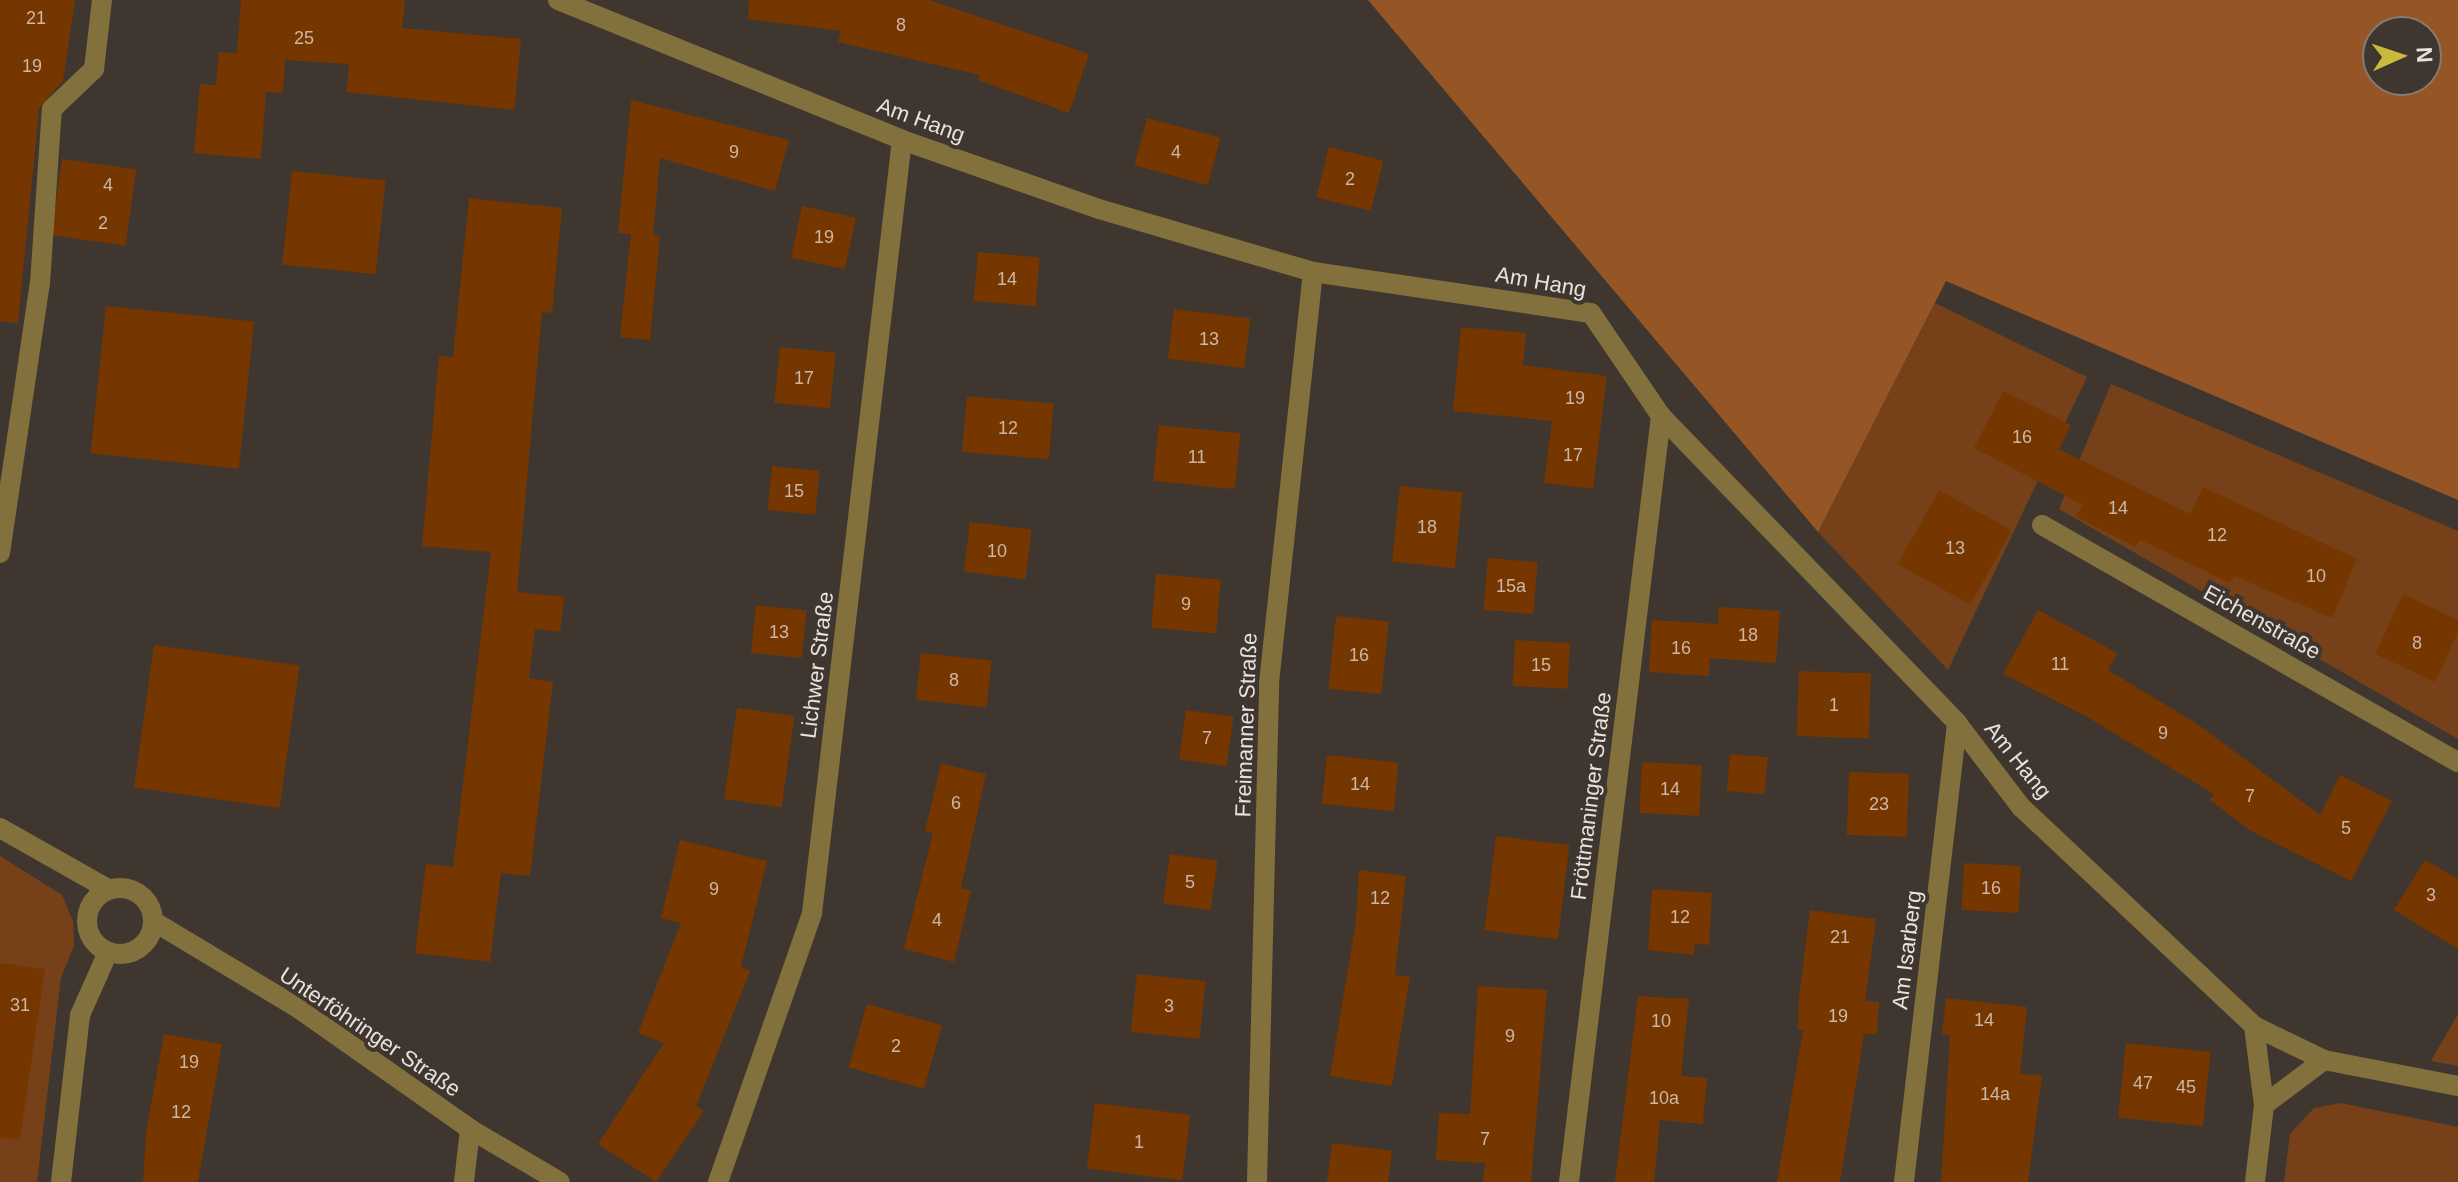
<!DOCTYPE html>
<meta charset="utf-8">
<style>
body{margin:0}
#map{position:relative;width:2458px;height:1182px;overflow:hidden;background:#3f362f;font-family:Arial,sans-serif}
div>[style]{position:absolute}
.green>*{inset:0;background:#764119}
.forest>*{inset:0;background:#965524}
.building>*{inset:0;background:#763600;transform-origin:0 0}
.minor>*{height:20px;margin:-10px;padding:0 10px;transform-origin:10px;border-radius:10px;background:#82713c}
.minor>.ring{margin:-10px;padding:0;box-sizing:content-box;background:none;border:20px solid #82713c;border-radius:50%}
span{translate:-50% -50%;white-space:nowrap;text-align:center;line-height:1.15;-webkit-text-stroke:8px #3f362f;paint-order:stroke}
.number-label{font-size:18px;color:#ccb7a6}
.number-label span{-webkit-text-stroke-width:0}
.street-label{font-size:22px;color:#e8e2de}
.north{position:absolute;left:2362px;top:16px;width:80px;height:80px;box-sizing:border-box;background:#3f362f;border:2px solid #837b75;border-radius:50%;rotate:87deg;font-size:22px;font-weight:700;line-height:32px;text-align:center;color:#e8e2de}
.north::after{content:'';display:block;margin:auto;width:28px;height:36px;background:#c9ba3a;clip-path:polygon(50% 0,100% 100%,50% 72%,0 100%)}
</style>
<div id="map">
<div class="green">
<i style="clip-path:polygon(1935px 303px,2087px 377px,1948px 670px,1818px 532px)"></i>
<i style="clip-path:polygon(2111px 384px,2458px 531px,2458px 739px,2059px 509px)"></i>
<i style="clip-path:polygon(0 856px,62px 895px,73px 921px,74px 946px,61px 977px,37px 1182px,0 1182px)"></i>
<i style="clip-path:polygon(2458px 1014px,2458px 1066px,2431px 1061px)"></i>
<i style="clip-path:polygon(2341px 1103px,2458px 1127px,2458px 1182px,2284px 1182px,2290px 1134px,2314px 1108px)"></i>
</div>
<div class="forest">
<i style="clip-path:polygon(evenodd,1368px 0,2458px 0,2458px 500px,1946px 281px,1818px 532px,1368px 0,2378px 32px,2426px 32px,2426px 80px,2378px 80px,2378px 32px)"></i>
</div>
<div class="building">
<i style="clip-path:polygon(0 0,75px 0,63px 81px,39px 108px,18px 323px,0 321px)"></i>
<i style="clip-path:polygon(241px 0,405px 0,402px 28px,521px 39px,514px 110px,346px 92px,349px 64px,285px 60px,283px 93px,266px 92px,261px 159px,194px 153px,200px 84px,216px 85px,219px 52px,237px 53px)"></i>
<i style="clip-path:polygon(749px 0,929px 0,1089px 54px,1069px 113px,978px 80px,980px 75px,838px 42px,841px 31px,748px 19px)"></i>
<i style="clip-path:polygon(631px 100px,789px 140px,775px 191px,660px 158px,653px 235px,660px 236px,650px 340px,620px 337px,631px 234px,618px 233px)"></i>
<i style="left:1147px;top:118px;width:76px;height:49px;rotate:15deg"></i>
<i style="left:1329px;top:147px;width:56px;height:52px;rotate:14deg"></i>
<i style="left:62px;top:159px;width:75px;height:77px;rotate:8deg"></i>
<i style="left:292px;top:171px;width:94px;height:94px;rotate:6deg"></i>
<i style="clip-path:polygon(469px 198px,562px 208px,552px 313px,542px 312px,517px 592px,564px 597px,560px 632px,535px 629px,529px 678px,553px 682px,530px 876px,501px 873px,490px 962px,415px 953px,426px 864px,453px 867px,491px 552px,422px 546px,439px 356px,453px 357px)"></i>
<i style="left:802px;top:206px;width:55px;height:53px;rotate:12deg"></i>
<i style="left:978px;top:252px;width:62px;height:49px;rotate:5deg"></i>
<i style="left:106px;top:306px;width:149px;height:148px;rotate:6deg"></i>
<i style="left:1174px;top:309px;width:77px;height:50px;rotate:7deg"></i>
<i style="clip-path:polygon(1461px 327px,1526px 333px,1523px 365px,1607px 376px,1593px 489px,1544px 483px,1552px 421px,1453px 411px)"></i>
<i style="left:780px;top:347px;width:56px;height:56px;rotate:6deg"></i>
<i style="clip-path:polygon(2003px 391px,2071px 425px,2059px 449px,2190px 514px,2203px 487px,2357px 559px,2332px 618px,2234px 576px,2230px 583px,2140px 540px,2136px 547px,2076px 517px,2083px 505px,1974px 448px)"></i>
<i style="left:967px;top:396px;width:87px;height:56px;rotate:5deg"></i>
<i style="left:1159px;top:425px;width:82px;height:56px;rotate:6deg"></i>
<i style="left:772px;top:466px;width:48px;height:44px;rotate:6deg"></i>
<i style="left:1400px;top:486px;width:63px;height:76px;rotate:6deg"></i>
<i style="left:1939px;top:490px;width:83px;height:85px;rotate:29deg"></i>
<i style="left:970px;top:522px;width:62px;height:50px;rotate:7deg"></i>
<i style="left:1488px;top:558px;width:50px;height:52px;rotate:5deg"></i>
<i style="left:1156px;top:574px;width:65px;height:54px;rotate:5deg"></i>
<i style="clip-path:polygon(2403px 594px,2458px 620px,2458px 632px,2435px 682px,2375px 654px)"></i>
<i style="left:756px;top:605px;width:51px;height:48px;rotate:6deg"></i>
<i style="clip-path:polygon(1719px 607px,1780px 611px,1776px 663px,1710px 658px,1709px 676px,1649px 672px,1652px 620px,1718px 624px)"></i>
<i style="clip-path:polygon(2038px 610px,2117px 653px,2108px 670px,2196px 723px,2320px 815px,2340px 775px,2392px 801px,2351px 881px,2251px 831px,2210px 800px,2214px 794px,2084px 715px,2003px 674px)"></i>
<i style="left:1336px;top:616px;width:53px;height:73px;rotate:6deg"></i>
<i style="left:1515px;top:640px;width:55px;height:46px;rotate:3deg"></i>
<i style="left:154px;top:645px;width:147px;height:144px;rotate:8deg"></i>
<i style="left:921px;top:653px;width:71px;height:47px;rotate:6deg"></i>
<i style="left:1799px;top:671px;width:72px;height:65px;rotate:2deg"></i>
<i style="left:737px;top:708px;width:58px;height:92px;rotate:8deg"></i>
<i style="left:1186px;top:710px;width:48px;height:50px;rotate:8deg"></i>
<i style="left:1730px;top:754px;width:38px;height:37px;rotate:5deg"></i>
<i style="left:1327px;top:755px;width:72px;height:49px;rotate:6deg"></i>
<i style="left:1642px;top:762px;width:60px;height:51px;rotate:3deg"></i>
<i style="clip-path:polygon(941px 764px,986px 774px,961px 888px,971px 890px,954px 962px,904px 949px,933px 833px,925px 831px)"></i>
<i style="left:1849px;top:772px;width:60px;height:63px;rotate:2deg"></i>
<i style="left:1496px;top:836px;width:74px;height:95px;rotate:7deg"></i>
<i style="clip-path:polygon(680px 840px,767px 861px,741px 967px,750px 971px,696px 1106px,704px 1111px,656px 1182px,598px 1144px,664px 1043px,638px 1033px,681px 923px,661px 918px)"></i>
<i style="left:1170px;top:854px;width:48px;height:50px;rotate:8deg"></i>
<i style="clip-path:polygon(2425px 860px,2458px 879px,2458px 949px,2394px 910px)"></i>
<i style="left:1964px;top:863px;width:57px;height:47px;rotate:3deg"></i>
<i style="clip-path:polygon(1359px 870px,1406px 876px,1395px 975px,1410px 977px,1392px 1086px,1330px 1076px,1356px 920px)"></i>
<i style="clip-path:polygon(1652px 889px,1712px 893px,1709px 945px,1695px 944px,1693px 955px,1648px 950px)"></i>
<i style="clip-path:polygon(1810px 910px,1876px 919px,1865px 1001px,1879px 1002px,1877px 1034px,1864px 1034px,1840px 1182px,1777px 1182px,1803px 1030px,1798px 1030px,1799px 998px)"></i>
<i style="clip-path:polygon(0 963px,45px 969px,20px 1139px,0 1138px)"></i>
<i style="left:1137px;top:974px;width:69px;height:58px;rotate:6deg"></i>
<i style="clip-path:polygon(1478px 986px,1547px 990px,1531px 1182px,1483px 1182px,1485px 1163px,1436px 1160px,1439px 1113px,1470px 1114px)"></i>
<i style="clip-path:polygon(1638px 996px,1689px 999px,1681px 1076px,1707px 1078px,1703px 1124px,1660px 1120px,1654px 1182px,1615px 1182px)"></i>
<i style="clip-path:polygon(1946px 998px,2027px 1007px,2020px 1074px,2042px 1075px,2028px 1182px,1941px 1182px,1950px 1035px,1942px 1034px)"></i>
<i style="left:867px;top:1004px;width:78px;height:66px;rotate:16deg"></i>
<i style="clip-path:polygon(164px 1034px,222px 1044px,198px 1182px,143px 1182px,146px 1132px)"></i>
<i style="left:2126px;top:1043px;width:85px;height:75px;rotate:6deg"></i>
<i style="left:1095px;top:1103px;width:96px;height:66px;rotate:7deg"></i>
<i style="clip-path:polygon(1332px 1143px,1392px 1151px,1388px 1182px,1327px 1182px)"></i>
</div>
<div class="minor">
<i style="left:558px;top:0;width:371px;rotate:22.1deg"></i>
<i style="left:902px;top:140px;width:209px;rotate:19.3deg"></i>
<i style="left:1099px;top:209px;width:223px;rotate:16.4deg"></i>
<i style="left:1313px;top:272px;width:281px;rotate:8.4deg"></i>
<i style="left:1591px;top:313px;width:125px;rotate:55.8deg"></i>
<i style="left:1661px;top:416px;width:426px;rotate:46deg"></i>
<i style="left:1957px;top:723px;width:106px;rotate:52.7deg"></i>
<i style="left:2021px;top:807px;width:320px;rotate:43.2deg"></i>
<i style="left:2254px;top:1026px;width:78px;rotate:25.9deg"></i>
<i style="left:2324px;top:1060px;width:136px;rotate:11deg"></i>
<i style="left:2042px;top:525px;width:479px;rotate:29.7deg"></i>
<i style="left:0;top:553px;width:273px;rotate:-81.6deg"></i>
<i style="left:40px;top:283px;width:174px;rotate:-86.1deg"></i>
<i style="left:52px;top:109px;width:58px;rotate:-43.6deg"></i>
<i style="left:94px;top:69px;width:69px;rotate:-83.4deg"></i>
<i style="left:0;top:828px;width:124px;rotate:29.5deg"></i>
<i class="ring" style="left:87px;top:888px;width:46px;height:46px"></i>
<i style="left:153px;top:921px;width:169px;rotate:31deg"></i>
<i style="left:298px;top:1008px;width:210px;rotate:35.1deg"></i>
<i style="left:470px;top:1129px;width:104px;rotate:30.5deg"></i>
<i style="left:2254px;top:1026px;width:80px;rotate:82.8deg"></i>
<i style="left:61px;top:1182px;width:168px;rotate:-83.5deg"></i>
<i style="left:80px;top:1015px;width:69px;rotate:-66deg"></i>
<i style="left:464px;top:1182px;width:53px;rotate:-83.5deg"></i>
<i style="left:718px;top:1182px;width:285px;rotate:-70.7deg"></i>
<i style="left:812px;top:913px;width:778px;rotate:-83.36deg"></i>
<i style="left:1257px;top:1182px;width:499px;rotate:-88.6deg"></i>
<i style="left:1269px;top:683px;width:413px;rotate:-83.9deg"></i>
<i style="left:1569px;top:1182px;width:772px;rotate:-83.15deg"></i>
<i style="left:1904px;top:1182px;width:462px;rotate:-83.4deg"></i>
<i style="left:2255px;top:1182px;width:78px;rotate:-83.3deg"></i>
<i style="left:2264px;top:1105px;width:75px;rotate:-36.9deg"></i>
</div>
<div class="number-label">
<span style="left:36px;top:18px">21</span>
<span style="left:901px;top:25px">8</span>
<span style="left:304px;top:38px">25</span>
<span style="left:32px;top:66px">19</span>
<span style="left:734px;top:152px">9</span>
<span style="left:1176px;top:152px">4</span>
<span style="left:1350px;top:179px">2</span>
<span style="left:108px;top:185px">4</span>
<span style="left:103px;top:223px">2</span>
<span style="left:824px;top:237px">19</span>
<span style="left:1007px;top:279px">14</span>
<span style="left:1209px;top:339px">13</span>
<span style="left:804px;top:378px">17</span>
<span style="left:1575px;top:398px">19</span>
<span style="left:1008px;top:428px">12</span>
<span style="left:2022px;top:437px">16</span>
<span style="left:1573px;top:455px">17</span>
<span style="left:1197px;top:457px">11</span>
<span style="left:794px;top:491px">15</span>
<span style="left:2118px;top:508px">14</span>
<span style="left:1427px;top:527px">18</span>
<span style="left:2217px;top:535px">12</span>
<span style="left:1955px;top:548px">13</span>
<span style="left:997px;top:551px">10</span>
<span style="left:2316px;top:576px">10</span>
<span style="left:1511px;top:586px">15a</span>
<span style="left:1186px;top:604px">9</span>
<span style="left:779px;top:632px">13</span>
<span style="left:1748px;top:635px">18</span>
<span style="left:2417px;top:643px">8</span>
<span style="left:1681px;top:648px">16</span>
<span style="left:1359px;top:655px">16</span>
<span style="left:2060px;top:664px">11</span>
<span style="left:1541px;top:665px">15</span>
<span style="left:954px;top:680px">8</span>
<span style="left:1834px;top:705px">1</span>
<span style="left:2163px;top:733px">9</span>
<span style="left:1207px;top:738px">7</span>
<span style="left:1360px;top:784px">14</span>
<span style="left:1670px;top:789px">14</span>
<span style="left:2250px;top:796px">7</span>
<span style="left:956px;top:803px">6</span>
<span style="left:1879px;top:804px">23</span>
<span style="left:2346px;top:828px">5</span>
<span style="left:1190px;top:882px">5</span>
<span style="left:1991px;top:888px">16</span>
<span style="left:714px;top:889px">9</span>
<span style="left:2431px;top:895px">3</span>
<span style="left:1380px;top:898px">12</span>
<span style="left:1680px;top:917px">12</span>
<span style="left:937px;top:920px">4</span>
<span style="left:1840px;top:937px">21</span>
<span style="left:20px;top:1005px">31</span>
<span style="left:1169px;top:1006px">3</span>
<span style="left:1838px;top:1016px">19</span>
<span style="left:1984px;top:1020px">14</span>
<span style="left:1661px;top:1021px">10</span>
<span style="left:1510px;top:1036px">9</span>
<span style="left:896px;top:1046px">2</span>
<span style="left:189px;top:1062px">19</span>
<span style="left:2143px;top:1083px">47</span>
<span style="left:2186px;top:1087px">45</span>
<span style="left:1995px;top:1094px">14a</span>
<span style="left:1664px;top:1098px">10a</span>
<span style="left:181px;top:1112px">12</span>
<span style="left:1485px;top:1139px">7</span>
<span style="left:1139px;top:1142px">1</span>
</div>
<div class="street-label">
<span style="left:921px;top:120px;rotate:20deg">Am Hang</span>
<span style="left:1541px;top:282px;rotate:10deg">Am Hang</span>
<span style="left:2262px;top:622px;rotate:29deg">Eichenstraße</span>
<span style="left:817px;top:665px;rotate:-83deg">Lichwer Straße</span>
<span style="left:1246px;top:725px;rotate:-88deg">Freimanner Straße</span>
<span style="left:2018px;top:760px;rotate:51deg">Am Hang</span>
<span style="left:1591px;top:796px;rotate:-83deg">Fröttmaninger Straße</span>
<span style="left:1907px;top:950px;rotate:-83deg">Am Isarberg</span>
<span style="left:370px;top:1032px;rotate:34deg">Unterföhringer Straße</span>
</div>
<div class="north">N</div>
</div>
